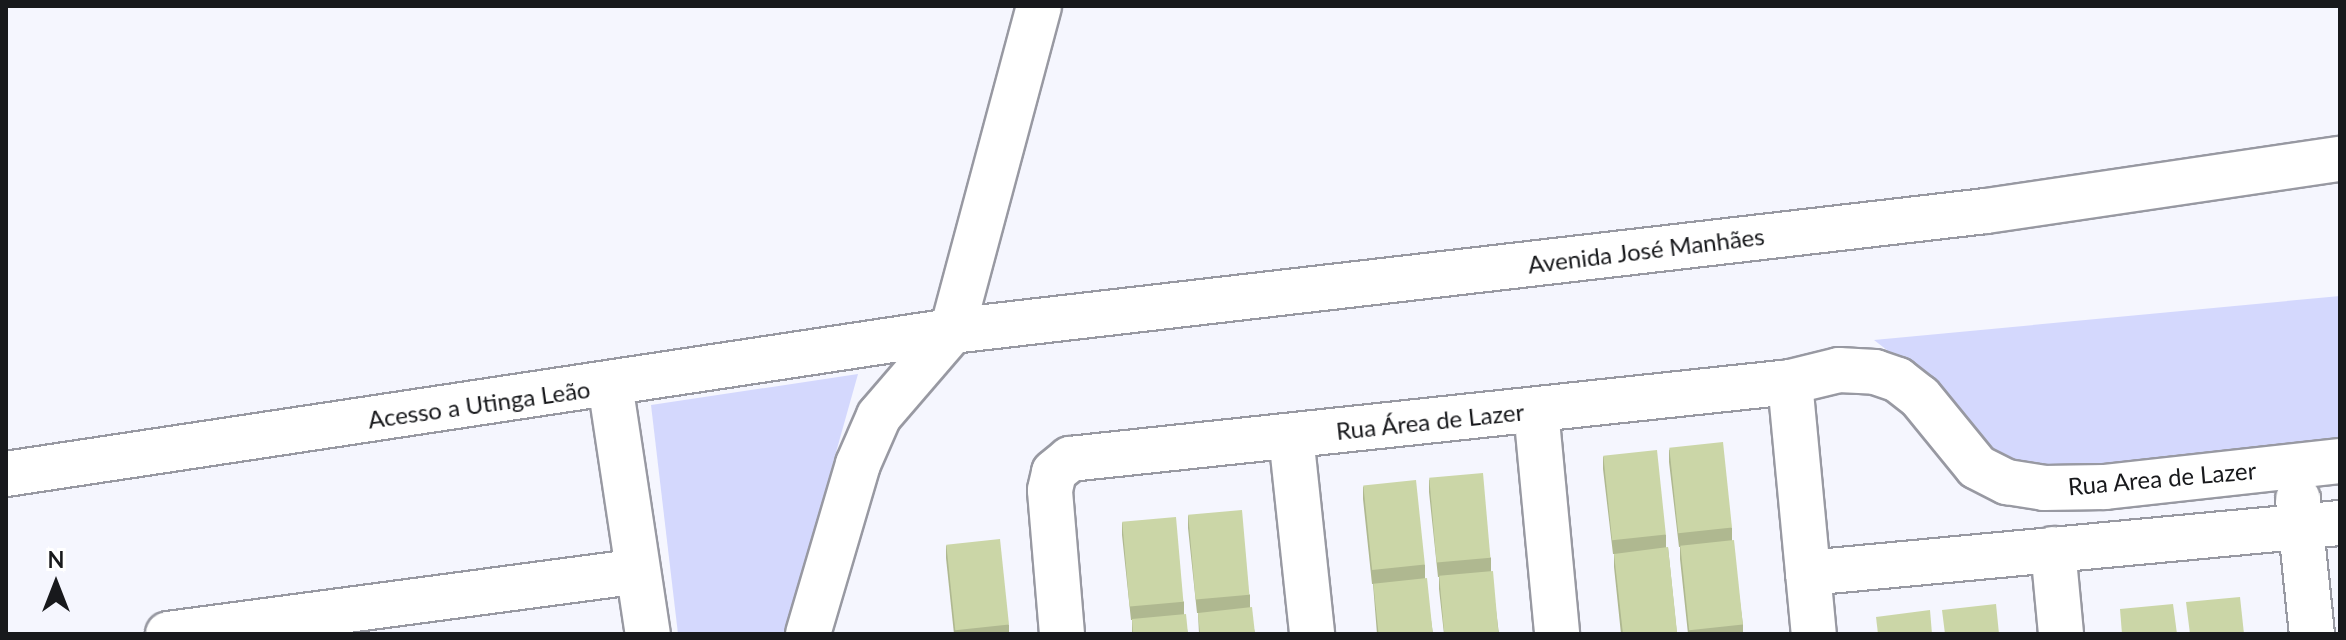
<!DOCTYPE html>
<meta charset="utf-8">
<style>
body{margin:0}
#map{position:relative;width:2346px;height:640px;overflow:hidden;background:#f5f6fe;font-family:Lato,sans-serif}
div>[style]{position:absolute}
.green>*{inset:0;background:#d4d8fd}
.roads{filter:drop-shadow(2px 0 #9899a2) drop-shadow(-2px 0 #9899a2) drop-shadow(0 2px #9899a2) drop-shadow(0 -2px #9899a2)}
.minor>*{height:44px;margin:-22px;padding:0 22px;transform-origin:22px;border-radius:22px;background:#fff}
.tertiary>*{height:44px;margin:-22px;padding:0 22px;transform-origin:22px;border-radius:22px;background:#fff}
.wall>*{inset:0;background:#afb890}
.building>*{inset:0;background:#cbd6a7;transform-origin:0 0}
span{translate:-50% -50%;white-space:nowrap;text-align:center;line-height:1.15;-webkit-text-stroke:6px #fff;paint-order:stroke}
.street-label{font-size:24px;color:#18191c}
.frame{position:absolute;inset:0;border:8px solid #18191c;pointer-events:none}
.north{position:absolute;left:16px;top:544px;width:80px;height:80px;-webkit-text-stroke:6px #fff;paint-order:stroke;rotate:0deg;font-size:22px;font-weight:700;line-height:32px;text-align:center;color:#18191c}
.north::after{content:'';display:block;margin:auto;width:28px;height:36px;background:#18191c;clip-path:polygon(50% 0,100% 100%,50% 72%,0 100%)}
</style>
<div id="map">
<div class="green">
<i style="clip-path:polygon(2340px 296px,2340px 447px,2041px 475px,1979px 445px,1910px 368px,1874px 340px)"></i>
<i style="clip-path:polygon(858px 374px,785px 634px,678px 634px,651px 405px)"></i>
</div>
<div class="roads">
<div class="minor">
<i style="left:1790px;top:382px;width:253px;rotate:84.6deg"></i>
<i style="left:610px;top:384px;width:253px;rotate:81.4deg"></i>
<i style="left:1536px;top:410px;width:225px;rotate:84.6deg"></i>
<i style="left:1291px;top:436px;width:199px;rotate:83.9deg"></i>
<i style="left:2298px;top:499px;width:136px;rotate:84.1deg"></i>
<i style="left:2053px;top:549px;width:85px;rotate:84.6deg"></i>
<i style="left:1808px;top:573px;width:534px;rotate:-5.37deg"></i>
<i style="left:168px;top:634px;width:474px;rotate:-7.6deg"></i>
<i style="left:808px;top:634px;width:177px;rotate:-73.6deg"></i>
<i style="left:858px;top:464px;width:52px;rotate:-66.4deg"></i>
<i style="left:879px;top:416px;width:112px;rotate:-49.3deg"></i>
<i style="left:952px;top:331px;width:336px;rotate:-75deg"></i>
<i style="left:1062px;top:634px;width:144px;rotate:-94.8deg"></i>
<i style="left:1050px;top:490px;width:18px;rotate:-77deg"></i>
<i style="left:1054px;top:472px;width:21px;rotate:-39deg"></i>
<i style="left:1070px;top:459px;width:724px;rotate:-6.1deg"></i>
<i style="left:1790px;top:382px;width:50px;rotate:-13.8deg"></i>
<i style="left:1839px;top:370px;width:36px;rotate:3deg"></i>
<i style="left:1875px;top:372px;width:24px;rotate:19deg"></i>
<i style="left:1898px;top:380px;width:28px;rotate:38deg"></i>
<i style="left:1920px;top:397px;width:90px;rotate:50.8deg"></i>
<i style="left:1977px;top:467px;width:34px;rotate:27deg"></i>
<i style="left:2007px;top:482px;width:37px;rotate:9deg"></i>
<i style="left:2044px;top:488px;width:61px;rotate:-0.9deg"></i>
<i style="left:2105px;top:487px;width:236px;rotate:-6.3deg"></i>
</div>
<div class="tertiary">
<i style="left:6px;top:474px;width:957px;rotate:-8.6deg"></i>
<i style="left:952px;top:331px;width:1041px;rotate:-6.62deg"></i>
<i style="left:1986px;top:211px;width:358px;rotate:-8.4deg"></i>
</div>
</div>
<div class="wall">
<i style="clip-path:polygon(1669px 449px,1732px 528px,1732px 540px,1743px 625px,1743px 634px,1688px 634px,1680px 559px,1680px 547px,1679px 547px,1669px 462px)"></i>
<i style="clip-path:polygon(1603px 456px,1666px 535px,1666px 548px,1668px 547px,1677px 634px,1621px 634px,1614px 567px,1614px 554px,1613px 554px,1603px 469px)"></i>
<i style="clip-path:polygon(1429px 479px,1491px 558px,1491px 571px,1499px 634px,1444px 634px,1439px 589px,1439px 577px,1438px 577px,1429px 492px)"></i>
<i style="clip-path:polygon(1363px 486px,1425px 565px,1425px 578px,1433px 634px,1377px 634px,1373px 584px,1372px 584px,1363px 499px)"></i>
<i style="clip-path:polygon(1188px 515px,1250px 595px,1250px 607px,1255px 634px,1199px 634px,1198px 613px,1197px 613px,1188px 528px)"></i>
<i style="clip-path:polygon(1122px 522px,1184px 602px,1184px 614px,1188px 634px,1132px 634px,1132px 620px,1131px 620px,1122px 535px)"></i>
<i style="clip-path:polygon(946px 545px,1009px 625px,1009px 634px,954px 634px,946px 558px)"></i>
</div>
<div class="building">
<i style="left:1723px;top:442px;width:86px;height:54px;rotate:84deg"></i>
<i style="left:1657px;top:450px;width:85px;height:54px;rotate:84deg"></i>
<i style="left:1483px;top:473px;width:85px;height:54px;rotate:85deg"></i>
<i style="left:1416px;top:480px;width:85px;height:53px;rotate:84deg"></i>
<i style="left:1242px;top:510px;width:85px;height:54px;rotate:85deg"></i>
<i style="left:1176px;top:517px;width:85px;height:54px;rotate:85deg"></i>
<i style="left:1000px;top:539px;width:86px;height:54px;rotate:84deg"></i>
<i style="left:1734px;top:540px;width:85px;height:54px;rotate:84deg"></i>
<i style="clip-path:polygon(1668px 547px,1677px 632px,1664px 634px,1623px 634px,1614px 554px)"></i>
<i style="left:1493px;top:571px;width:63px;height:54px;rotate:85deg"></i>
<i style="left:1427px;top:578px;width:56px;height:54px;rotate:84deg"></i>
<i style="clip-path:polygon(2240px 597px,2244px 634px,2190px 634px,2186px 602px)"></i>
<i style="clip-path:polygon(1996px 604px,1999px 634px,1945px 634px,1942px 610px)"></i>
<i style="clip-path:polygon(2173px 604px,2177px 634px,2122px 634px,2120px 609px)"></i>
<i style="clip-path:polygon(1252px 607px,1255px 634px,1200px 634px,1198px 613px)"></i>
<i style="clip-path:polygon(1930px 610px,1932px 634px,1878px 634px,1876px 617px)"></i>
<i style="clip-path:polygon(1186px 614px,1188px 634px,1133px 634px,1132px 619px)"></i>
</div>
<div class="street-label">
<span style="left:1646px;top:250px;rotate:-7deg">Avenida José Manhães</span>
<span style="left:479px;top:404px;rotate:-8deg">Acesso a Utinga Leão</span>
<span style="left:1430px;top:421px;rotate:-6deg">Rua Área de Lazer</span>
<span style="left:2162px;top:478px;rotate:-5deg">Rua Area de Lazer</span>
</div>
<div class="frame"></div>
<div class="north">N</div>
</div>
